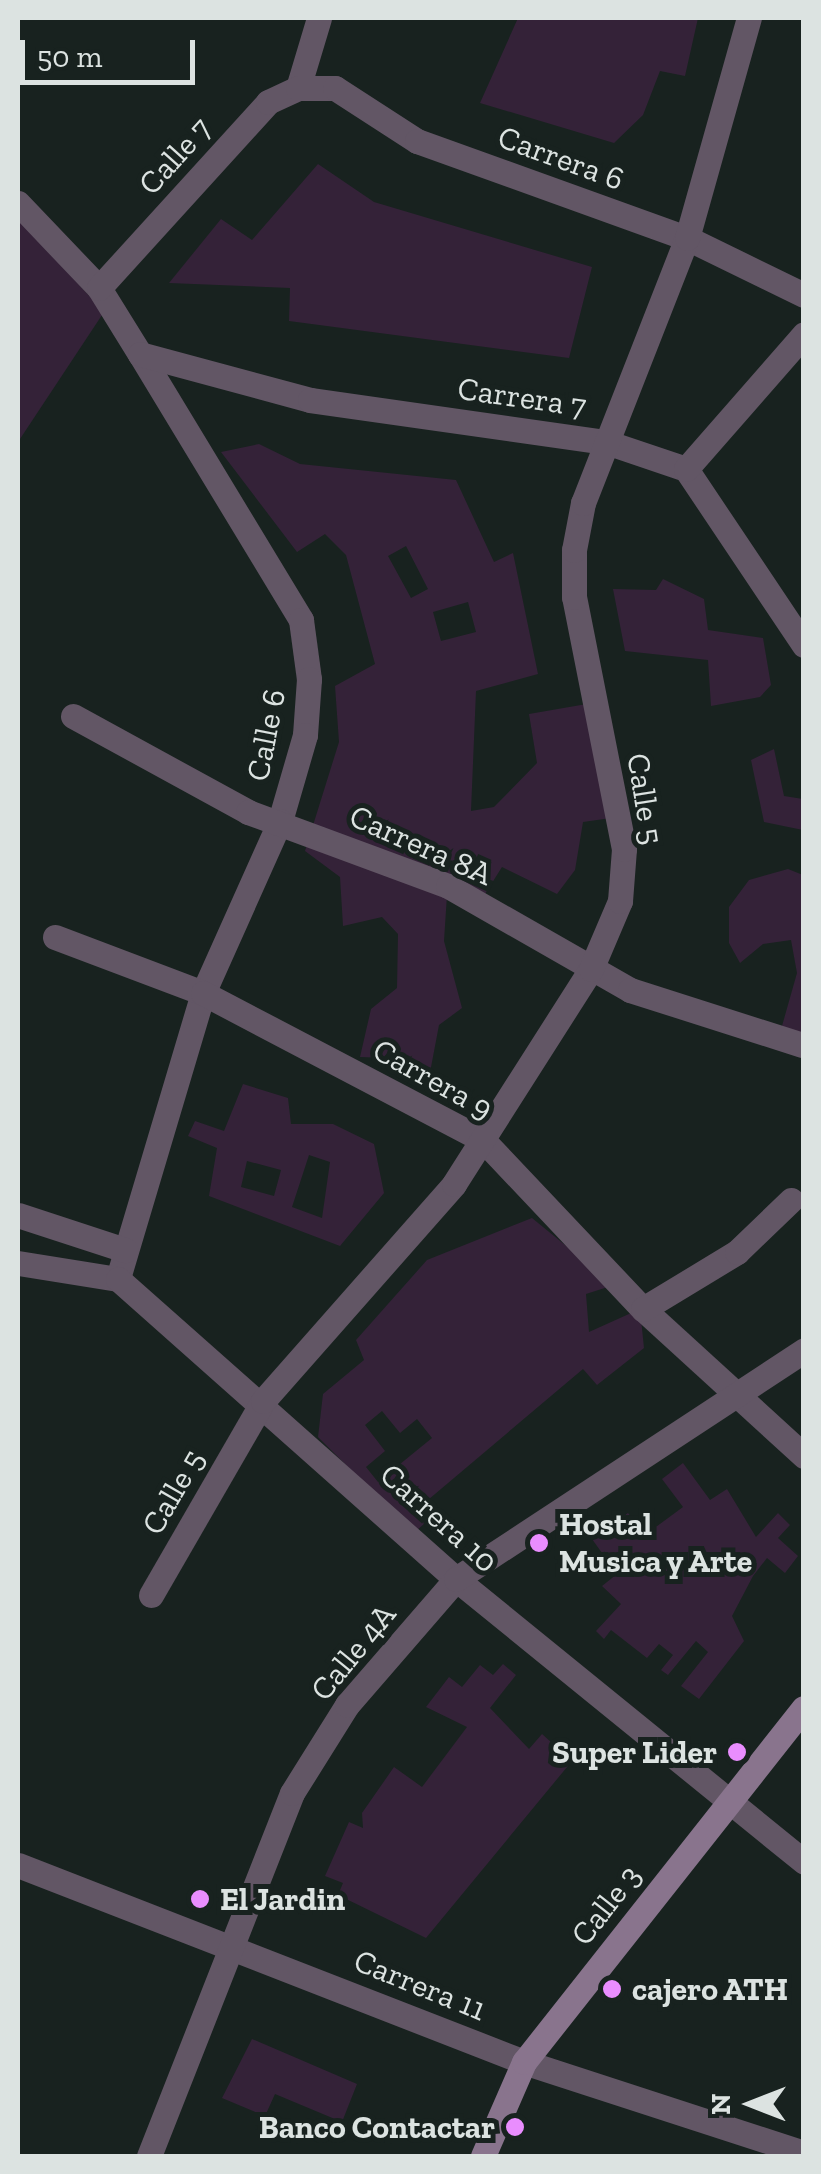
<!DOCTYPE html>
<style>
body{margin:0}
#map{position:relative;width:821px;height:2174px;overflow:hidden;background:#18221f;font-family:"Zilla Slab",serif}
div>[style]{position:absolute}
.green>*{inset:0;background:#342238}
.minor>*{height:25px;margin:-12.5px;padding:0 12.5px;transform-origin:12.5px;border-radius:12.5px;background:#625665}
.secondary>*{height:25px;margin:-12.5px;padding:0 12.5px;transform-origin:12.5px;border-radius:12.5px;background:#89748d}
.dots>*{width:28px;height:28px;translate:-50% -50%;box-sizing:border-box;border:5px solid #18221f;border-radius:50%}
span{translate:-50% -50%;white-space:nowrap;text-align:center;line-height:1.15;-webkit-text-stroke:10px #18221f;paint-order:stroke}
.street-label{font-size:32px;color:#dce3e1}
.poi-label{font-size:32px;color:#dce3e1;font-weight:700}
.left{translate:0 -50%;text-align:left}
.right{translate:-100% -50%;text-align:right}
.frame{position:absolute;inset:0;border:20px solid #dce3e1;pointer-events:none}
.north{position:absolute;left:701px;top:2054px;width:100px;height:100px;-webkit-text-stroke:8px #18221f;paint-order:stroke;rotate:270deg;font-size:28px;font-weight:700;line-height:40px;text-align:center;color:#dce3e1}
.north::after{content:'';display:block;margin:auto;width:35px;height:45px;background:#dce3e1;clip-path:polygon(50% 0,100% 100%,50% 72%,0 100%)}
.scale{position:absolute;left:20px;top:40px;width:175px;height:45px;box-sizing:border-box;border:5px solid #dce3e1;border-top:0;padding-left:12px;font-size:30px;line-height:35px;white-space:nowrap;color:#dce3e1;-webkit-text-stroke:8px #18221f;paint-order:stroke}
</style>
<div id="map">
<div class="green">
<i style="clip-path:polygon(518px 18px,698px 18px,685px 76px,660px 71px,643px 115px,614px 143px,480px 103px)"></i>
<i style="clip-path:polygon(318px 164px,374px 202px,592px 267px,569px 358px,289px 321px,290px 288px,169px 283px,221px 219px,252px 240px)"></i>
<i style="clip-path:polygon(18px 218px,104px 312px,18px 442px)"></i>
<i style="clip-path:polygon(evenodd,259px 444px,300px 464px,456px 480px,494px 562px,513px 553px,538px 674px,476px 691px,471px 811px,494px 807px,537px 763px,529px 714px,604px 701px,625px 816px,583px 822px,575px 870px,557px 894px,502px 867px,485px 894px,447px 895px,444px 941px,462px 1008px,439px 1025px,428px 1083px,417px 1085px,413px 1059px,360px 1057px,371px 1009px,397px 988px,398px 934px,382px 917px,343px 926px,340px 877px,305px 851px,339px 742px,335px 686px,375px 664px,346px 555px,325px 534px,297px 552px,221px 452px,259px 444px,406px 546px,428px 589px,411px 598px,388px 556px,406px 546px,259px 444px,468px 602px,476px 632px,441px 641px,433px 612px,468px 602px)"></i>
<i style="clip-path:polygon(663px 579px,704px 599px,708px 630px,763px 638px,771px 685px,760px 697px,711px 706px,708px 660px,625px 651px,613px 589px,656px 590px)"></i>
<i style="clip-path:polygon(774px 749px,784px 796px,803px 799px,803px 830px,764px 822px,751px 760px)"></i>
<i style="clip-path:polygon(788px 869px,803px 875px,803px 1041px,782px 1026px,797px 973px,791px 940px,763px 944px,740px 963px,729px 943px,729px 907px,749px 880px)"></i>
<i style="clip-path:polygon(evenodd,243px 1084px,288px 1098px,291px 1124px,333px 1124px,374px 1144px,384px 1193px,340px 1246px,209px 1196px,217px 1148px,188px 1136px,195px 1121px,224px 1131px,243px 1084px,309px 1155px,330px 1162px,322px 1218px,292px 1207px,309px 1155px,243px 1084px,247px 1161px,281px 1170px,274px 1196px,241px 1187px,247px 1161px)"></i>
<i style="clip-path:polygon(evenodd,532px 1218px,614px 1285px,586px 1294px,589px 1332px,640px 1309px,644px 1348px,597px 1385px,583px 1369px,422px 1505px,425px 1523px,414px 1533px,318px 1437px,323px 1394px,364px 1360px,356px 1340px,427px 1260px,532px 1218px,382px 1411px,400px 1433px,417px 1419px,432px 1438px,378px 1482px,366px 1467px,385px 1451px,365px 1425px,382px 1411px)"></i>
<i style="clip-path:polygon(683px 1463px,710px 1500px,727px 1489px,756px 1537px,778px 1513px,790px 1525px,778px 1538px,798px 1556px,785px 1573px,767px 1558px,753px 1576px,732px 1616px,744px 1641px,699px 1699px,681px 1686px,708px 1652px,696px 1641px,668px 1675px,661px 1670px,673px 1655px,659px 1644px,647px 1658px,611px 1630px,604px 1639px,596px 1631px,621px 1604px,602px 1586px,617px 1574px,592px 1539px,628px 1513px,645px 1535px,683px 1507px,662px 1479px)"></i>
<i style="clip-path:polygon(503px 1664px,516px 1675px,490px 1708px,529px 1749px,542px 1734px,572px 1761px,426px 1938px,338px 1895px,343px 1883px,325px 1876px,349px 1822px,363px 1828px,362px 1813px,394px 1767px,422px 1787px,467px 1727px,426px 1707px,449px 1677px,462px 1687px,480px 1665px,493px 1675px)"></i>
<i style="clip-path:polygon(252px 2039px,357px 2084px,342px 2122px,275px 2094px,265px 2116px,222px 2098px)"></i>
</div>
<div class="minor">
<i style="left:298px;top:88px;width:73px;rotate:-73.3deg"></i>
<i style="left:18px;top:203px;width:117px;rotate:46.4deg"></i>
<i style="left:99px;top:288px;width:78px;rotate:58.2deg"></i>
<i style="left:140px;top:354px;width:311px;rotate:58.8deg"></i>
<i style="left:301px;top:620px;width:60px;rotate:82.3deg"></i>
<i style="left:309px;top:679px;width:56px;rotate:94.1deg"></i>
<i style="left:305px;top:735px;width:90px;rotate:106.2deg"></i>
<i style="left:280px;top:821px;width:188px;rotate:114.1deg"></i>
<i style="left:203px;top:993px;width:298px;rotate:106.6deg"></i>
<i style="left:99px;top:288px;width:251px;rotate:-47.7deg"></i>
<i style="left:268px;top:102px;width:33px;rotate:-25deg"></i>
<i style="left:298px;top:88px;width:37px"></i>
<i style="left:335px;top:88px;width:98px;rotate:32.9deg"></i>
<i style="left:417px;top:141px;width:287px;rotate:19.8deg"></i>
<i style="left:687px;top:238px;width:130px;rotate:26deg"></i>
<i style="left:140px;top:354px;width:176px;rotate:15.1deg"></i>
<i style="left:310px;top:400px;width:299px;rotate:8.1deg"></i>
<i style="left:606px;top:442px;width:84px;rotate:18.6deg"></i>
<i style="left:686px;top:469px;width:212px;rotate:56.2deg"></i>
<i style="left:686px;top:469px;width:179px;rotate:-48.8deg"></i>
<i style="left:73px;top:716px;width:200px;rotate:28.7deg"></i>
<i style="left:248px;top:812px;width:213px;rotate:20.3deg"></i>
<i style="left:448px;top:886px;width:210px;rotate:29.7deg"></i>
<i style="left:630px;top:990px;width:181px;rotate:17.7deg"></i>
<i style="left:55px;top:937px;width:158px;rotate:20.7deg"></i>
<i style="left:203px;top:993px;width:316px;rotate:27.7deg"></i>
<i style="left:483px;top:1140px;width:233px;rotate:46.6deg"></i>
<i style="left:643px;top:1309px;width:218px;rotate:42.4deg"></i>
<i style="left:18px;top:1215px;width:113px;rotate:18.1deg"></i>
<i style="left:18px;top:1263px;width:101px;rotate:9.1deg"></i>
<i style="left:118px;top:1279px;width:452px;rotate:41.6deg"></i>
<i style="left:456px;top:1579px;width:449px;rotate:39.1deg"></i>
<i style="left:643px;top:1309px;width:110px;rotate:-31.2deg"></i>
<i style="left:737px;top:1252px;width:75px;rotate:-43.9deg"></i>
<i style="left:151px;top:1595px;width:224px;rotate:-60deg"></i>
<i style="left:263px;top:1401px;width:289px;rotate:-48.6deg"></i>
<i style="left:454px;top:1184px;width:255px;rotate:-57.5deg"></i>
<i style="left:591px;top:969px;width:74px;rotate:-66.9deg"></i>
<i style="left:620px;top:901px;width:52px;rotate:-85.6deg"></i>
<i style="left:624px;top:849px;width:257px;rotate:-101.2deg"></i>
<i style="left:574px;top:597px;width:47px;rotate:-90deg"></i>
<i style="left:574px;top:550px;width:48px;rotate:-79.2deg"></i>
<i style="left:583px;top:503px;width:285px;rotate:-68.6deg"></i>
<i style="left:687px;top:238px;width:229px;rotate:-74.3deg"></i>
<i style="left:18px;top:1865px;width:543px;rotate:21.27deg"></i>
<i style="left:524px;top:2062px;width:294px;rotate:18deg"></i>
<i style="left:149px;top:2156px;width:390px;rotate:-68.5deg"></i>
<i style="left:292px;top:1793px;width:104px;rotate:-58deg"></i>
<i style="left:347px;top:1705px;width:167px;rotate:-49.1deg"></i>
<i style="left:456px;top:1579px;width:417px;rotate:-33.3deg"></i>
</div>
<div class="secondary">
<i style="left:483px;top:2156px;width:103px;rotate:-66.4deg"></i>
<i style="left:524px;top:2062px;width:451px;rotate:-51.7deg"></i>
</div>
<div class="dots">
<i style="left:539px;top:1543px;background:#e98dfe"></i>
<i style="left:737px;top:1752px;background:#e98dfe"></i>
<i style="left:200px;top:1899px;background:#e98dfe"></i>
<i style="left:612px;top:1989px;background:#e98dfe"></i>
<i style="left:515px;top:2127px;background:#e98dfe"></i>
</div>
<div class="street-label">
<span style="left:175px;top:156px;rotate:-48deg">Calle 7</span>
<span style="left:561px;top:158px;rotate:20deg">Carrera 6</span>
<span style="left:522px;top:397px;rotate:8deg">Carrera 7</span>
<span style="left:266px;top:735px;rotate:-79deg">Calle 6</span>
<span style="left:645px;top:799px;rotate:81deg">Calle 5</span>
<span style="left:421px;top:845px;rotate:24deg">Carrera 8A</span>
<span style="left:433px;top:1079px;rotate:29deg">Carrera 9</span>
<span style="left:173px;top:1492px;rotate:-60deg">Calle 5</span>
<span style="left:439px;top:1518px;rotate:42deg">Carrera 10</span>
<span style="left:353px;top:1652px;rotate:-51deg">Calle 4A</span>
<span style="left:606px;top:1905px;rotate:-52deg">Calle 3</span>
<span style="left:420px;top:1985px;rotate:22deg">Carrera 11</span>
</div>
<div class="poi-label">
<span class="left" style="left:559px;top:1543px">Hostal<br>Musica y Arte</span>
<span class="right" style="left:717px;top:1752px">Super Lider</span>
<span class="left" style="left:220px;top:1899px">El Jardin</span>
<span class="left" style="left:632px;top:1989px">cajero ATH</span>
<span class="right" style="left:495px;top:2127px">Banco Contactar</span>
</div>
<div class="frame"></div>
<div class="north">N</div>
<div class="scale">50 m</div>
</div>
